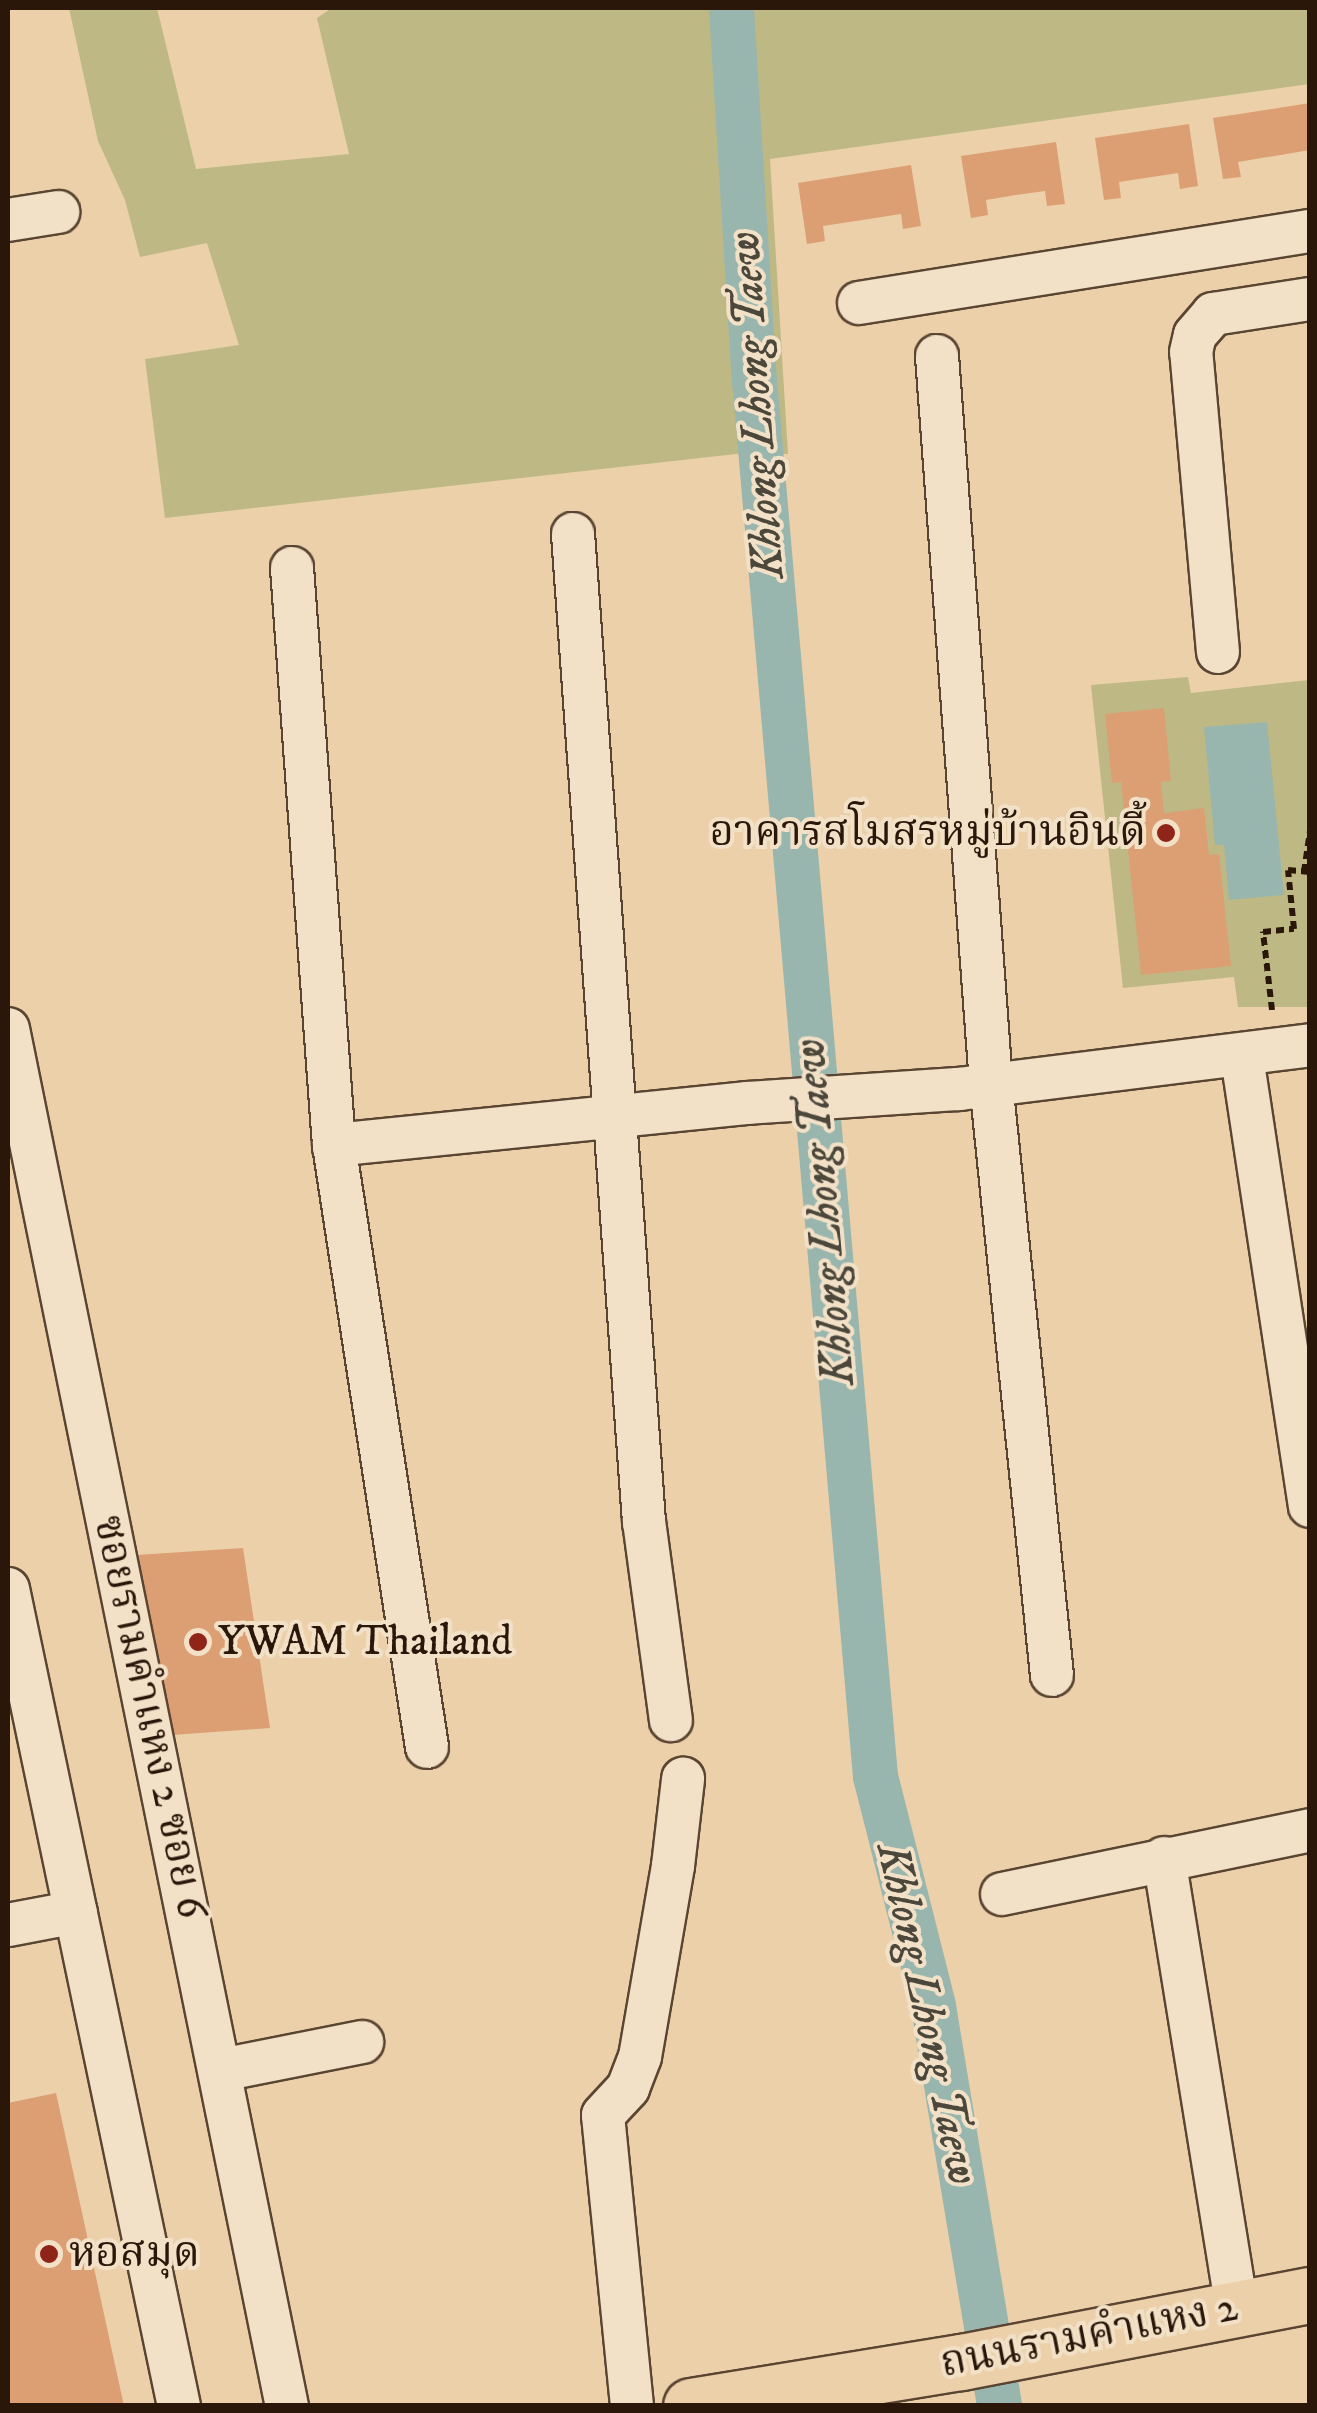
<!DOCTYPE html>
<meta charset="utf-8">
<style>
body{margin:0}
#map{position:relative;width:1317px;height:2413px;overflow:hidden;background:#ebd0a9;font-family:"IM FELL DW Pica","Noto Serif Thai",serif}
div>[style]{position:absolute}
.green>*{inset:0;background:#beb984}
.water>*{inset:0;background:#99b6ae}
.canal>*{height:45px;margin:-22.5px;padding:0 22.5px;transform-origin:22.5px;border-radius:22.5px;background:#99b6ae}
.building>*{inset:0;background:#dc9f73}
.path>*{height:6px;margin-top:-3px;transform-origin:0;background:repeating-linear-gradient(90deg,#2a170a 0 8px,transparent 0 13px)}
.roads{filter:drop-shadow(2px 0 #5a4532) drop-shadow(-2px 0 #5a4532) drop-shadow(0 2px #5a4532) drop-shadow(0 -2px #5a4532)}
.minor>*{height:42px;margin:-21px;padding:0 21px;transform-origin:21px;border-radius:21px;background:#f2e0c7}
.major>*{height:55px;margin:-27.5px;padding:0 27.5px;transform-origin:27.5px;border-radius:27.5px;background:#ebd0a9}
.dots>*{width:28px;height:28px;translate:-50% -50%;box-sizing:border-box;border:5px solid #f2e0c7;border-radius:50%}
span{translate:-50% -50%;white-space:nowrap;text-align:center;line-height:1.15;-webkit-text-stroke:8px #f2e0c7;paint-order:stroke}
.poi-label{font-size:42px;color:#2a170a}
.right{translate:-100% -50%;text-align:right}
.left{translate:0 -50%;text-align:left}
.street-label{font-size:42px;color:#2a170a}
.water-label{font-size:45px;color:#4b473b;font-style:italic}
.frame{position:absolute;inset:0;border:10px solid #2a170a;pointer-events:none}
</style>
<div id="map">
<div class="green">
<i style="clip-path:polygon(69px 8px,157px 8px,196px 169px,349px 154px,317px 18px,332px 8px,1309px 8px,1309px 84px,770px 159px,788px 454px,745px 453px,165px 518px,145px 359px,239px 345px,207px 243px,140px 257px,125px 200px,98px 141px)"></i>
<i style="clip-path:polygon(1188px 677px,1191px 693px,1309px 680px,1309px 1007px,1238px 1007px,1234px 977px,1123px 988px,1091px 685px)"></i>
</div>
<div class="water">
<i style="clip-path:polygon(1267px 722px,1284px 895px,1229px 900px,1224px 845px,1215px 845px,1204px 727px)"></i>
</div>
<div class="canal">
<i style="left:731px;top:8px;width:372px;rotate:86.5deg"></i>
<i style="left:754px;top:379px;width:1402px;rotate:85.05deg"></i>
<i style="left:875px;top:1776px;width:237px;rotate:75.8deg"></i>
<i style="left:933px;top:2006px;width:405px;rotate:80.6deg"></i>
</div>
<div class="building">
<i style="clip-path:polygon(1310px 103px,1310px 150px,1238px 162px,1241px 177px,1223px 179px,1213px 118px)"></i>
<i style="clip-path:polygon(1189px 124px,1198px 186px,1180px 189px,1178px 173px,1119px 182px,1121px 198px,1104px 200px,1095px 138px)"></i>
<i style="clip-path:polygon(1056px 142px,1065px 204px,1047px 206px,1045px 191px,1016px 195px,986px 200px,988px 215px,971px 218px,961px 156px)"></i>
<i style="clip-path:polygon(911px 165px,921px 226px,903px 229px,901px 214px,823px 226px,825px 241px,807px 244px,798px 183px)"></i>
<i style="clip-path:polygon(1164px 708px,1171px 781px,1161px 782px,1164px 813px,1204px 808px,1209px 855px,1219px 854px,1231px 966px,1141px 975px,1121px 782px,1112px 783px,1105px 714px)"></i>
<i style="clip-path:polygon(243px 1548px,270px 1728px,158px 1736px,122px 1556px)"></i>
<i style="clip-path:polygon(56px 2093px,124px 2406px,8px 2406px,8px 2103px)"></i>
</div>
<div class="path">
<i style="left:1304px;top:872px;width:41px;rotate:-81.7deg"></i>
<i style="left:1272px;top:1010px;width:79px;rotate:-96.6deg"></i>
<i style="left:1263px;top:932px;width:31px;rotate:-6deg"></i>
<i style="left:1294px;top:929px;width:59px;rotate:-95.8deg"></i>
<i style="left:1288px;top:870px;width:22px;rotate:5deg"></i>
</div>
<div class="roads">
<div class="minor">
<i style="left:8px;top:220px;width:51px;rotate:-9.1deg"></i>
<i style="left:859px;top:303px;width:457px;rotate:-9.1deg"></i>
<i style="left:937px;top:356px;width:729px;rotate:85.75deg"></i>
<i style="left:991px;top:1083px;width:595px;rotate:84.12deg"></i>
<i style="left:573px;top:534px;width:990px;rotate:85.89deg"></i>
<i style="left:644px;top:1521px;width:201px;rotate:82.3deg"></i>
<i style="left:292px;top:568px;width:579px;rotate:85.84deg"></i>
<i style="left:334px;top:1145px;width:609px;rotate:81.22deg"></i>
<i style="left:1218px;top:652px;width:301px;rotate:-95.1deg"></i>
<i style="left:1191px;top:352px;width:17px;rotate:-77deg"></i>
<i style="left:1195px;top:335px;width:28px;rotate:-49deg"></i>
<i style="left:1213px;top:314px;width:98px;rotate:-8.8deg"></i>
<i style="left:8px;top:1029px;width:1405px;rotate:78.55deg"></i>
<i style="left:1242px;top:1057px;width:454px;rotate:81.4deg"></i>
<i style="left:334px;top:1145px;width:415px;rotate:-5.8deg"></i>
<i style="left:747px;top:1103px;width:212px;rotate:-3.8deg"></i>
<i style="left:959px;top:1089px;width:354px;rotate:-7.1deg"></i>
<i style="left:8px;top:1589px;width:835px;rotate:78.18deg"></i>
<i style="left:1164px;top:1858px;width:456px;rotate:80.8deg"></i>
<i style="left:1002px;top:1894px;width:315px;rotate:-11.7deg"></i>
<i style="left:8px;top:1925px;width:69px;rotate:-10.8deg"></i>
<i style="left:221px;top:2070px;width:144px;rotate:-11.2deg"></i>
<i style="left:632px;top:2406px;width:292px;rotate:-95.7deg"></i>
<i style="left:603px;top:2115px;width:37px;rotate:-47deg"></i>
<i style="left:628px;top:2088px;width:33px;rotate:-69deg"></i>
<i style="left:640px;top:2057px;width:194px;rotate:-80.2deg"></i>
<i style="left:673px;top:1866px;width:88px;rotate:-83.4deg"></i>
</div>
<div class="major">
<i style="left:691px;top:2406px;width:274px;rotate:-9.3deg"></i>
<i style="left:961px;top:2362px;width:355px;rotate:-10.9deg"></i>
</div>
</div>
<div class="dots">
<i style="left:1166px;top:833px;background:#8f2418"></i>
<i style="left:198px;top:1642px;background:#8f2418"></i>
<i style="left:49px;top:2254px;background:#8f2418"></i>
</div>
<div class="poi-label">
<span class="right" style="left:1146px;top:833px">อาคารสโมสรหมู่บ้านอินดี้</span>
<span class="left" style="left:218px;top:1642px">YWAM Thailand</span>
<span class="left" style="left:69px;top:2254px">หอสมุด</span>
</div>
<div class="street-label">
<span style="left:149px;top:1717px;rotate:78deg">ซอยรามคำแหง 2 ซอย 6</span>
<span style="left:1089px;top:2336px;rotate:-11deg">ถนนรามคำแหง 2</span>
</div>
<div class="water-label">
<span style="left:758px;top:405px;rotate:-94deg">Khlong Lhong Taew</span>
<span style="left:826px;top:1212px;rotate:-95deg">Khlong Lhong Taew</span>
<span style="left:926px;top:2014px;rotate:78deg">Khlong Lhong Taew</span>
</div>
<div class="frame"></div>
</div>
